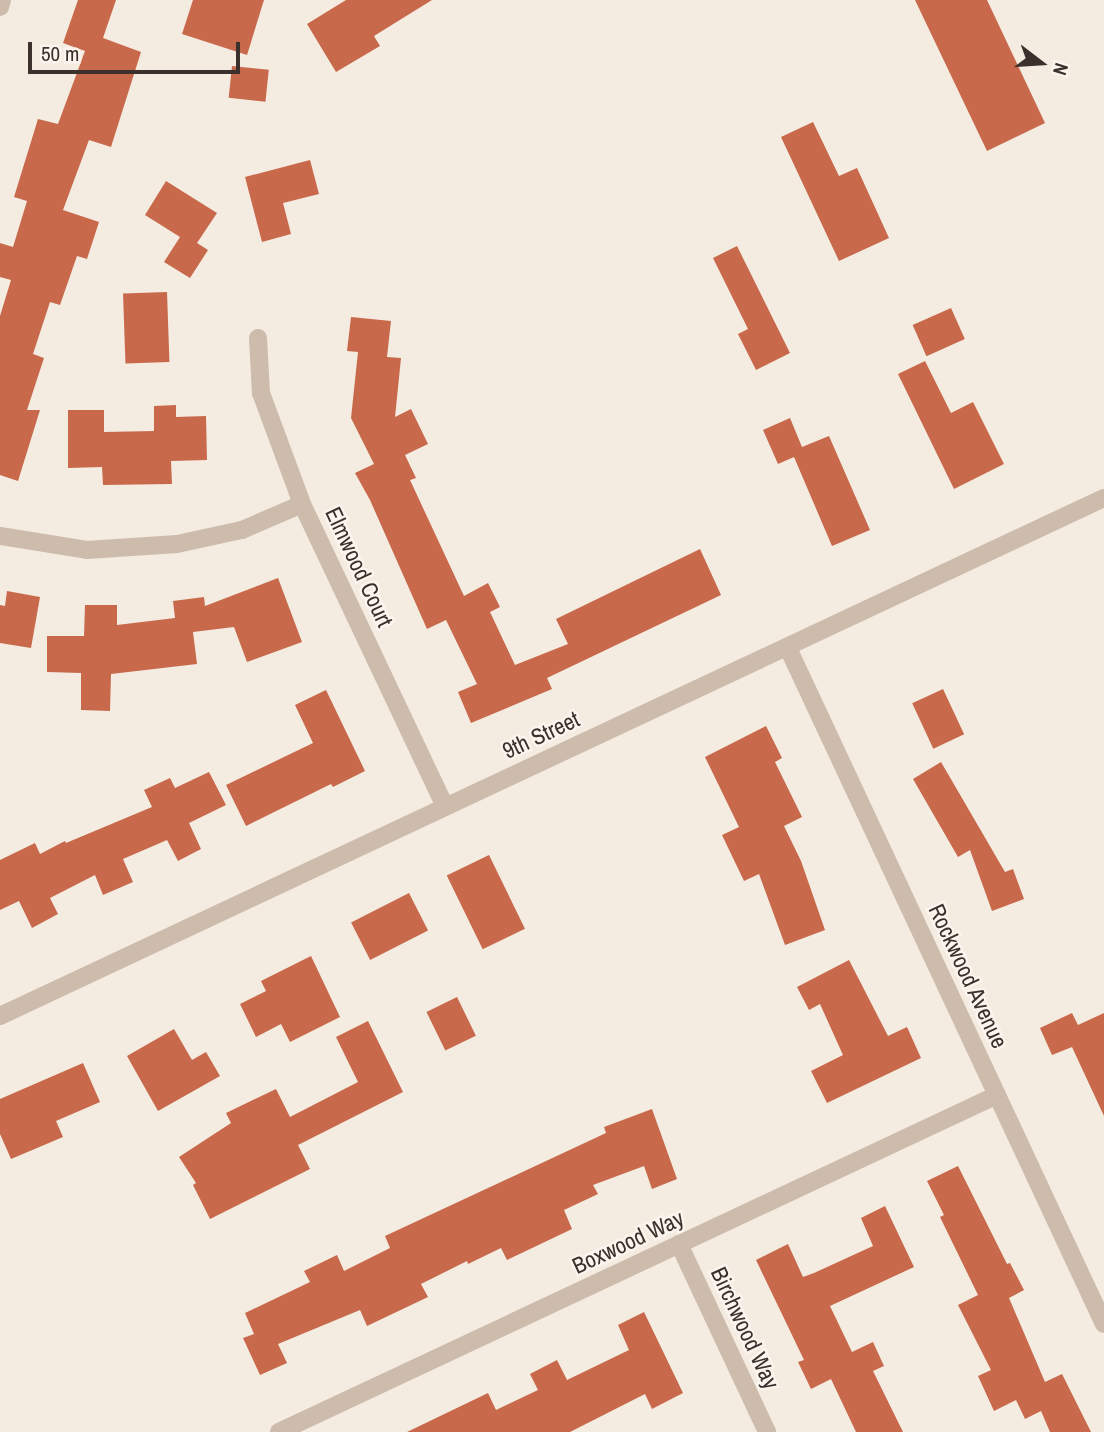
<!DOCTYPE html>
<style>
body{margin:0}
#map{position:relative;width:1104px;height:1432px;overflow:hidden;background:#f4ebe1;font-family:"Archivo Narrow",sans-serif}
div>[style]{position:absolute}
.building>*{inset:0;background:#c8694b;transform-origin:0 0}
.minor>*{height:18px;margin:-9px;padding:0 9px;transform-origin:9px;border-radius:9px;background:#cdbbac}
span{translate:-50% -50%;white-space:nowrap;text-align:center;line-height:1.15;-webkit-text-stroke:5px #fbf5ee;paint-order:stroke}
.street-label{font-size:23px;color:#3b302b}
.north{position:absolute;left:1006px;top:28px;width:70px;height:70px;-webkit-text-stroke:5px #fbf5ee;paint-order:stroke;rotate:107deg;font-size:19px;font-weight:700;line-height:28px;text-align:center;color:#3b302b}
.north::after{content:'';display:block;margin:auto;width:24px;height:32px;background:#3b302b;clip-path:polygon(50% 0,100% 100%,50% 72%,0 100%)}
.scale{position:absolute;left:28px;top:42px;width:212px;height:32px;box-sizing:border-box;border:4px solid #3b302b;border-top:0;padding-left:9px;font-size:21px;line-height:24px;white-space:nowrap;color:#3b302b;-webkit-text-stroke:5px #fbf5ee;paint-order:stroke}
</style>
<div id="map">
<div class="building">
<i style="clip-path:polygon(78px 0,116px 0,103px 38px,141px 52px,111px 147px,89px 140px,63px 210px,99px 222px,87px 259px,77px 256px,60px 305px,50px 302px,33px 354px,44px 358px,27px 410px,40px 410px,18px 481px,0 475px,0 316px,11px 280px,0 277px,0 243px,13px 247px,27px 201px,14px 197px,38px 119px,58px 124px,85px 51px,63px 43px)"></i>
<i style="clip-path:polygon(193px 0,264px 0,247px 55px,182px 34px)"></i>
<i style="clip-path:polygon(346px 0,432px 0,374px 36px,380px 46px,336px 72px,307px 24px)"></i>
<i style="clip-path:polygon(915px 0,987px 0,1045px 123px,987px 151px)"></i>
<i style="left:232px;top:66px;width:37px;height:32px;rotate:6deg"></i>
<i style="clip-path:polygon(813px 122px,839px 176px,857px 168px,889px 238px,839px 261px,781px 137px)"></i>
<i style="clip-path:polygon(310px 160px,319px 194px,283px 203px,291px 234px,262px 242px,245px 177px)"></i>
<i style="clip-path:polygon(166px 181px,217px 213px,197px 243px,208px 250px,190px 278px,164px 262px,180px 237px,145px 215px)"></i>
<i style="clip-path:polygon(737px 246px,790px 353px,756px 370px,738px 334px,748px 329px,713px 258px)"></i>
<i style="left:167px;top:292px;width:70px;height:44px;rotate:88deg"></i>
<i style="left:951px;top:308px;width:34px;height:42px;rotate:66deg"></i>
<i style="clip-path:polygon(351px 317px,391px 321px,387px 357px,401px 358px,395px 417px,411px 409px,428px 444px,405px 455px,416px 478px,410px 480px,464px 596px,488px 583px,500px 607px,490px 612px,515px 665px,568px 644px,556px 619px,700px 549px,721px 595px,547px 678px,552px 689px,471px 723px,458px 692px,477px 684px,446px 620px,427px 629px,370px 500px,355px 473px,374px 464px,351px 418px,358px 352px,347px 351px)"></i>
<i style="clip-path:polygon(925px 361px,951px 413px,973px 402px,1004px 464px,954px 489px,898px 374px)"></i>
<i style="clip-path:polygon(176px 405px,176px 417px,206px 416px,207px 460px,171px 461px,172px 484px,103px 485px,102px 467px,68px 468px,68px 410px,104px 410px,104px 432px,154px 431px,154px 406px)"></i>
<i style="clip-path:polygon(790px 418px,802px 447px,829px 436px,870px 530px,832px 546px,794px 457px,778px 464px,763px 430px)"></i>
<i style="clip-path:polygon(278px 578px,302px 642px,247px 662px,234px 627px,193px 632px,197px 664px,111px 674px,110px 711px,81px 710px,81px 673px,47px 672px,47px 636px,84px 636px,85px 605px,117px 605px,117px 625px,175px 618px,173px 601px,204px 597px,205px 606px)"></i>
<i style="clip-path:polygon(7px 591px,40px 597px,31px 648px,0 643px,0 605px,5px 606px)"></i>
<i style="left:943px;top:689px;width:50px;height:34px;rotate:65deg"></i>
<i style="clip-path:polygon(326px 690px,365px 771px,333px 787px,331px 784px,246px 826px,226px 785px,313px 743px,295px 705px)"></i>
<i style="clip-path:polygon(766px 726px,782px 758px,775px 762px,802px 817px,784px 826px,801px 861px,825px 930px,785px 945px,759px 874px,744px 881px,722px 835px,739px 827px,705px 757px)"></i>
<i style="clip-path:polygon(941px 762px,1005px 872px,1013px 869px,1024px 899px,992px 911px,970px 850px,958px 857px,913px 779px)"></i>
<i style="clip-path:polygon(209px 772px,226px 805px,189px 823px,201px 849px,178px 861px,167px 840px,123px 859px,133px 882px,103px 895px,95px 875px,50px 898px,58px 914px,32px 928px,19px 901px,0 910px,0 860px,35px 843px,40px 854px,65px 841px,66px 843px,152px 807px,144px 790px,170px 778px,175px 788px)"></i>
<i style="left:489px;top:855px;width:82px;height:47px;rotate:64deg"></i>
<i style="left:409px;top:893px;width:42px;height:65px;rotate:63deg"></i>
<i style="clip-path:polygon(311px 956px,340px 1017px,290px 1042px,281px 1024px,256px 1037px,240px 1004px,266px 991px,261px 981px)"></i>
<i style="clip-path:polygon(849px 960px,888px 1036px,907px 1027px,921px 1058px,827px 1103px,811px 1071px,843px 1055px,820px 1004px,809px 1010px,797px 987px)"></i>
<i style="left:457px;top:997px;width:43px;height:34px;rotate:64deg"></i>
<i style="clip-path:polygon(1072px 1013px,1078px 1025px,1104px 1013px,1104px 1116px,1072px 1047px,1052px 1055px,1040px 1028px)"></i>
<i style="clip-path:polygon(368px 1021px,403px 1092px,298px 1145px,310px 1169px,210px 1219px,193px 1185px,196px 1183px,179px 1157px,231px 1123px,226px 1113px,276px 1089px,290px 1117px,358px 1082px,336px 1037px)"></i>
<i style="clip-path:polygon(174px 1029px,192px 1060px,206px 1052px,220px 1076px,158px 1111px,127px 1056px)"></i>
<i style="clip-path:polygon(83px 1063px,100px 1102px,56px 1121px,63px 1137px,11px 1159px,0 1134px,0 1099px)"></i>
<i style="clip-path:polygon(652px 1109px,677px 1179px,652px 1189px,644px 1166px,593px 1185px,598px 1194px,564px 1210px,572px 1229px,507px 1260px,501px 1248px,468px 1264px,467px 1261px,421px 1284px,428px 1297px,367px 1326px,360px 1310px,278px 1344px,287px 1363px,260px 1375px,243px 1338px,254px 1334px,245px 1313px,310px 1282px,304px 1271px,337px 1255px,344px 1271px,390px 1248px,385px 1236px,606px 1133px,604px 1127px)"></i>
<i style="clip-path:polygon(958px 1166px,1007px 1264px,1010px 1263px,1024px 1290px,1009px 1298px,1045px 1382px,1062px 1374px,1091px 1432px,1050px 1432px,1041px 1411px,1025px 1419px,1016px 1400px,994px 1411px,978px 1376px,991px 1370px,958px 1305px,978px 1295px,940px 1217px,944px 1215px,927px 1181px)"></i>
<i style="clip-path:polygon(885px 1206px,914px 1267px,830px 1306px,852px 1352px,873px 1342px,884px 1366px,873px 1371px,903px 1432px,856px 1432px,831px 1379px,811px 1389px,798px 1362px,804px 1360px,756px 1260px,788px 1244px,803px 1277px,814px 1273px,873px 1246px,861px 1218px)"></i>
<i style="clip-path:polygon(644px 1312px,683px 1393px,652px 1409px,645px 1394px,570px 1432px,407px 1432px,488px 1393px,496px 1410px,538px 1390px,530px 1374px,557px 1360px,567px 1380px,629px 1350px,618px 1325px)"></i>
</div>
<div class="minor">
<i style="left:0;top:7px;width:7px;rotate:-74deg"></i>
<i style="left:258px;top:338px;width:55px;rotate:86.9deg"></i>
<i style="left:261px;top:393px;width:118px;rotate:69.7deg"></i>
<i style="left:302px;top:504px;width:335px;rotate:64.7deg"></i>
<i style="left:0;top:536px;width:88px;rotate:9.1deg"></i>
<i style="left:87px;top:550px;width:90px;rotate:-3.8deg"></i>
<i style="left:177px;top:544px;width:66px;rotate:-12.2deg"></i>
<i style="left:242px;top:530px;width:65px;rotate:-23.4deg"></i>
<i style="left:788px;top:648px;width:746px;rotate:64.95deg"></i>
<i style="left:0;top:1016px;width:1219px;rotate:-25.14deg"></i>
<i style="left:679px;top:1244px;width:208px;rotate:64.9deg"></i>
<i style="left:279px;top:1432px;width:793px;rotate:-25.14deg"></i>
</div>
<div class="street-label">
<span style="left:359px;top:567px;rotate:65deg">Elmwood Court</span>
<span style="left:541px;top:735px;rotate:-25deg">9th Street</span>
<span style="left:968px;top:976px;rotate:65deg">Rockwood Avenue</span>
<span style="left:628px;top:1242px;rotate:-25deg">Boxwood Way</span>
<span style="left:745px;top:1328px;rotate:65deg">Birchwood Way</span>
</div>
<div class="north">N</div>
<div class="scale">50 m</div>
</div>
